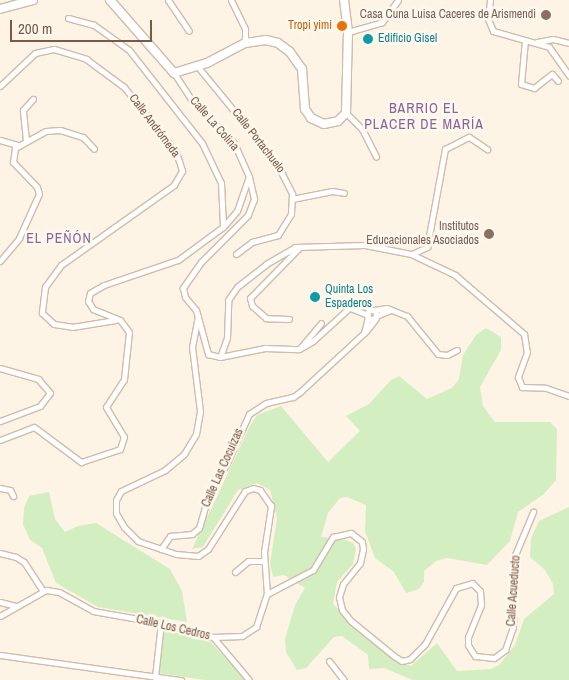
<!DOCTYPE html>
<meta charset="utf-8">
<style>
body{margin:0}
#map{position:relative;width:569px;height:680px;overflow:hidden;background:#fef4e5;font-family:"Archivo Narrow",sans-serif}
div>[style]{position:absolute}
.green>*{inset:0;background:#d3eec1}
.roads{filter:drop-shadow(1px 0 #d1bba9) drop-shadow(-1px 0 #d1bba9) drop-shadow(0 1px #d1bba9) drop-shadow(0 -1px #d1bba9)}
.street>*{height:5px;margin:-2.5px;padding:0 2.5px;transform-origin:2.5px;border-radius:2.5px;background:#fff}
.street>.ring{margin:-2.5px;padding:0;box-sizing:content-box;background:none;border:5px solid #fff;border-radius:50%}
.secondary>*{height:8px;margin:-4px;padding:0 4px;transform-origin:4px;border-radius:4px;background:#fff}
.dots>*{width:14px;height:14px;translate:-50% -50%;box-sizing:border-box;border:2px solid #fff8ed;border-radius:50%}
span{translate:-50% -50%;white-space:nowrap;text-align:center;line-height:1.15;-webkit-text-stroke:5px #fff8ed;paint-order:stroke}
.education-label{font-size:12px;color:#785e54}
.right{translate:-100% -50%;text-align:right}
.food-label{font-size:12px;color:#c56008}
.culture-label{font-size:12px;color:#0d838f}
.left{translate:0 -50%;text-align:left}
.street-label{font-size:12px;color:#7a5947}
.neighbourhood-label{font-size:14px;color:#8a629e;letter-spacing:1px}
.scale{position:absolute;left:10px;top:20px;width:142px;height:22px;box-sizing:border-box;border:2px solid #7a5947;border-top:0;padding-left:6px;font-size:15px;line-height:18px;white-space:nowrap;color:#7a5947;-webkit-text-stroke:4px #fff8ed;paint-order:stroke}
</style>
<div id="map">
<div class="green">
<i style="clip-path:polygon(486px 328px,501px 337px,501px 350px,480px 387px,483px 406px,495px 422px,550px 422px,557px 429px,556px 480px,544px 494px,518px 512px,510px 541px,487px 565px,447px 558px,436px 561px,424px 571px,424px 582px,419px 589px,406px 593px,394px 572px,375px 558px,365px 531px,366px 505px,347px 497px,340px 498px,328px 513px,321px 537px,343px 539px,353px 543px,356px 549px,353px 564px,337px 582px,333px 604px,396px 662px,411px 666px,437px 643px,457px 671px,491px 669px,499px 665px,515px 645px,524px 619px,554px 594px,553px 584px,545px 570px,530px 557px,531px 538px,539px 521px,569px 507px,569px 680px,413px 680px,384px 668px,369px 669px,368px 655px,342px 636px,334px 637px,306px 668px,297px 670px,286px 652px,285px 639px,295px 605px,305px 588px,284px 575px,273px 577px,270px 564px,277px 518px,270px 490px,257px 483px,238px 490px,203px 547px,192px 549px,250px 426px,257px 415px,281px 406px,328px 462px,360px 431px,346px 416px,369px 404px,391px 380px,399px 376px,427px 399px,452px 388px,459px 379px,463px 355px,476px 335px)"></i>
<i style="clip-path:polygon(49px 492px,55px 519px,65px 532px,78px 526px,96px 523px,170px 569px,182px 591px,187px 622px,98px 607px,56px 583px,42px 548px,30px 540px,23px 524px,24px 508px,29px 496px)"></i>
<i style="clip-path:polygon(164px 629px,208px 639px,245px 680px,204px 680px,159px 673px)"></i>
</div>
<div class="roads">
<div class="street">
<i style="left:168px;top:0;width:37px;rotate:56deg"></i>
<i style="left:231px;top:0;width:32px;rotate:64deg"></i>
<i style="left:245px;top:29px;width:14px;rotate:90deg"></i>
<i style="left:490px;top:0;width:19px;rotate:96deg"></i>
<i style="left:488px;top:19px;width:13px;rotate:67deg"></i>
<i style="left:493px;top:31px;width:58px;rotate:15.9deg"></i>
<i style="left:549px;top:47px;width:35px;rotate:55deg"></i>
<i style="left:68px;top:18px;width:27px;rotate:15deg"></i>
<i style="left:94px;top:25px;width:43px;rotate:35.5deg"></i>
<i style="left:129px;top:50px;width:118px;rotate:51.9deg"></i>
<i style="left:202px;top:143px;width:44px;rotate:64.6deg"></i>
<i style="left:221px;top:183px;width:43px;rotate:87.3deg"></i>
<i style="left:348px;top:32px;width:35px;rotate:-16deg"></i>
<i style="left:382px;top:22px;width:27px;rotate:-54deg"></i>
<i style="left:525px;top:40px;width:44px;rotate:95.2deg"></i>
<i style="left:521px;top:84px;width:14px;rotate:17deg"></i>
<i style="left:534px;top:88px;width:23px;rotate:-38deg"></i>
<i style="left:552px;top:74px;width:9px;rotate:49deg"></i>
<i style="left:537px;top:42px;width:16px;rotate:-11deg"></i>
<i style="left:553px;top:39px;width:16px;rotate:14deg"></i>
<i style="left:198px;top:67px;width:123px;rotate:50.6deg"></i>
<i style="left:276px;top:162px;width:36px;rotate:63deg"></i>
<i style="left:292px;top:194px;width:20px;rotate:93deg"></i>
<i style="left:291px;top:214px;width:25px;rotate:122deg"></i>
<i style="left:278px;top:235px;width:27px;rotate:165deg"></i>
<i style="left:252px;top:242px;width:20px;rotate:143deg"></i>
<i style="left:174px;top:73px;width:33px;rotate:57deg"></i>
<i style="left:192px;top:101px;width:59px;rotate:45deg"></i>
<i style="left:234px;top:143px;width:37px;rotate:66deg"></i>
<i style="left:0;top:86px;width:48px;rotate:-43.3deg"></i>
<i style="left:35px;top:53px;width:19px;rotate:-12deg"></i>
<i style="left:54px;top:49px;width:34px;rotate:17deg"></i>
<i style="left:86px;top:59px;width:47px;rotate:36.4deg"></i>
<i style="left:124px;top:87px;width:83px;rotate:51.3deg"></i>
<i style="left:176px;top:152px;width:20px;rotate:72deg"></i>
<i style="left:182px;top:171px;width:16px;rotate:120deg"></i>
<i style="left:174px;top:185px;width:138px;rotate:144.7deg"></i>
<i style="left:61px;top:265px;width:27px;rotate:126deg"></i>
<i style="left:45px;top:287px;width:26px;rotate:97deg"></i>
<i style="left:42px;top:313px;width:16px;rotate:43deg"></i>
<i style="left:54px;top:324px;width:18px;rotate:9deg"></i>
<i style="left:72px;top:327px;width:44px;rotate:-9.2deg"></i>
<i style="left:346px;top:113px;width:23px;rotate:45deg"></i>
<i style="left:362px;top:129px;width:31px;rotate:63deg"></i>
<i style="left:0;top:140px;width:19px;rotate:16deg"></i>
<i style="left:26px;top:140px;width:30px;rotate:-96deg"></i>
<i style="left:23px;top:110px;width:15px;rotate:-48deg"></i>
<i style="left:292px;top:199px;width:41px;rotate:-11.3deg"></i>
<i style="left:332px;top:191px;width:12px;rotate:9deg"></i>
<i style="left:412px;top:254px;width:17px;rotate:-25deg"></i>
<i style="left:427px;top:247px;width:100px;rotate:-79.6deg"></i>
<i style="left:445px;top:149px;width:27px;rotate:-27deg"></i>
<i style="left:469px;top:137px;width:22px;rotate:34deg"></i>
<i style="left:0;top:261px;width:30px;rotate:-50deg"></i>
<i style="left:19px;top:238px;width:48px;rotate:-65.6deg"></i>
<i style="left:39px;top:194px;width:7px;rotate:-106deg"></i>
<i style="left:37px;top:187px;width:35px;rotate:-134deg"></i>
<i style="left:13px;top:162px;width:14px;rotate:-82deg"></i>
<i style="left:15px;top:148px;width:35px;rotate:-29deg"></i>
<i style="left:46px;top:131px;width:14px;rotate:-4deg"></i>
<i style="left:60px;top:130px;width:24px;rotate:17deg"></i>
<i style="left:83px;top:137px;width:16px;rotate:47deg"></i>
<i style="left:350px;top:308px;width:19px;rotate:21deg"></i>
<i style="left:374px;top:310px;width:13px;rotate:-9deg"></i>
<i style="left:387px;top:308px;width:22px;rotate:22deg"></i>
<i style="left:407px;top:316px;width:49px;rotate:50.8deg"></i>
<i style="left:438px;top:354px;width:9px;rotate:6deg"></i>
<i style="left:447px;top:355px;width:11px;rotate:-27deg"></i>
<i class="ring" style="left:367.5px;top:310.5px;width:4px;height:4px"></i>
<i style="left:376px;top:316px;width:16px;rotate:-22deg"></i>
<i style="left:289px;top:319px;width:23px;rotate:-178deg"></i>
<i style="left:266px;top:318px;width:18px;rotate:-139deg"></i>
<i style="left:252px;top:306px;width:8px;rotate:-104deg"></i>
<i style="left:250px;top:298px;width:71px;rotate:-45.6deg"></i>
<i style="left:364px;top:333px;width:16px;rotate:-76deg"></i>
<i style="left:301px;top:347px;width:31px;rotate:-50deg"></i>
<i style="left:220px;top:357px;width:20px;rotate:-70deg"></i>
<i style="left:227px;top:338px;width:38px;rotate:-88deg"></i>
<i style="left:228px;top:300px;width:16px;rotate:-55deg"></i>
<i style="left:237px;top:287px;width:37px;rotate:-38deg"></i>
<i style="left:266px;top:264px;width:34px;rotate:-30deg"></i>
<i style="left:295px;top:247px;width:70px;rotate:-1.6deg"></i>
<i style="left:365px;top:245px;width:47px;rotate:11.1deg"></i>
<i style="left:411px;top:254px;width:49px;rotate:25.5deg"></i>
<i style="left:455px;top:275px;width:91px;rotate:40.5deg"></i>
<i style="left:524px;top:334px;width:18px;rotate:81deg"></i>
<i style="left:527px;top:352px;width:27px;rotate:110deg"></i>
<i style="left:518px;top:377px;width:11px;rotate:68deg"></i>
<i style="left:522px;top:387px;width:24px;rotate:2deg"></i>
<i style="left:546px;top:388px;width:24px;rotate:19deg"></i>
<i style="left:0;top:368px;width:40px;rotate:16deg"></i>
<i style="left:38px;top:379px;width:18px;rotate:49deg"></i>
<i style="left:50px;top:393px;width:16px;rotate:128deg"></i>
<i style="left:40px;top:406px;width:43px;rotate:159.4deg"></i>
<i style="left:0;top:440px;width:36px;rotate:-21deg"></i>
<i style="left:34px;top:427px;width:59px;rotate:36.7deg"></i>
<i style="left:81px;top:462px;width:41px;rotate:-18.4deg"></i>
<i style="left:120px;top:449px;width:13px;rotate:-72deg"></i>
<i style="left:124px;top:437px;width:35px;rotate:-121deg"></i>
<i style="left:106px;top:407px;width:33px;rotate:-57deg"></i>
<i style="left:124px;top:379px;width:47px;rotate:-83.9deg"></i>
<i style="left:129px;top:332px;width:15px;rotate:-127deg"></i>
<i style="left:120px;top:320px;width:29px;rotate:-158deg"></i>
<i style="left:93px;top:309px;width:9px;rotate:-122deg"></i>
<i style="left:88px;top:301px;width:8px;rotate:-76deg"></i>
<i style="left:90px;top:293px;width:16px;rotate:-30deg"></i>
<i style="left:104px;top:285px;width:78px;rotate:-18.7deg"></i>
<i style="left:178px;top:260px;width:56px;rotate:-36.3deg"></i>
<i style="left:223px;top:227px;width:21px;rotate:-49deg"></i>
<i style="left:237px;top:211px;width:36px;rotate:-71deg"></i>
<i style="left:249px;top:177px;width:23px;rotate:77deg"></i>
<i style="left:254px;top:199px;width:17px;rotate:111deg"></i>
<i style="left:248px;top:215px;width:66px;rotate:135deg"></i>
<i style="left:201px;top:262px;width:32px;rotate:125deg"></i>
<i style="left:183px;top:288px;width:9px;rotate:77deg"></i>
<i style="left:185px;top:297px;width:17px;rotate:50deg"></i>
<i style="left:196px;top:310px;width:46px;rotate:74.7deg"></i>
<i style="left:208px;top:354px;width:12px;rotate:14deg"></i>
<i style="left:220px;top:357px;width:46px;rotate:-11.3deg"></i>
<i style="left:265px;top:348px;width:34px;rotate:2deg"></i>
<i style="left:299px;top:349px;width:16px;rotate:-30deg"></i>
<i style="left:313px;top:341px;width:49px;rotate:-42.5deg"></i>
<i style="left:349px;top:308px;width:15px;rotate:-8deg"></i>
<i style="left:364px;top:306px;width:9px;rotate:27deg"></i>
<i style="left:0;top:488px;width:10px;rotate:11deg"></i>
<i style="left:10px;top:490px;width:7px;rotate:63deg"></i>
<i style="left:161px;top:549px;width:16px;rotate:-55deg"></i>
<i style="left:170px;top:536px;width:22px;rotate:-5deg"></i>
<i style="left:192px;top:534px;width:9px;rotate:-41deg"></i>
<i style="left:199px;top:528px;width:33px;rotate:-74deg"></i>
<i style="left:208px;top:496px;width:38px;rotate:-60deg"></i>
<i style="left:227px;top:463px;width:54px;rotate:-65.8deg"></i>
<i style="left:249px;top:414px;width:20px;rotate:-33deg"></i>
<i style="left:266px;top:403px;width:28px;rotate:-13deg"></i>
<i style="left:293px;top:397px;width:9px;rotate:-36deg"></i>
<i style="left:300px;top:392px;width:90px;rotate:-42.7deg"></i>
<i style="left:366px;top:331px;width:16px;rotate:-52deg"></i>
<i style="left:0;top:553px;width:16px;rotate:14deg"></i>
<i style="left:16px;top:557px;width:9px;rotate:32deg"></i>
<i style="left:24px;top:562px;width:33px;rotate:57deg"></i>
<i style="left:235px;top:572px;width:17px;rotate:-40deg"></i>
<i style="left:248px;top:561px;width:15px"></i>
<i style="left:267px;top:594px;width:52px;rotate:-27.6deg"></i>
<i style="left:313px;top:570px;width:39px;rotate:-59deg"></i>
<i style="left:333px;top:537px;width:18px;rotate:-13deg"></i>
<i style="left:351px;top:533px;width:14px;rotate:39deg"></i>
<i style="left:362px;top:542px;width:7px;rotate:82deg"></i>
<i style="left:363px;top:549px;width:14px;rotate:102deg"></i>
<i style="left:360px;top:563px;width:27px;rotate:129deg"></i>
<i style="left:343px;top:584px;width:14px;rotate:107deg"></i>
<i style="left:339px;top:597px;width:13px;rotate:77deg"></i>
<i style="left:342px;top:610px;width:14px;rotate:51deg"></i>
<i style="left:351px;top:621px;width:55px;rotate:39.1deg"></i>
<i style="left:394px;top:656px;width:9px;rotate:32deg"></i>
<i style="left:402px;top:661px;width:8px;rotate:-14deg"></i>
<i style="left:410px;top:659px;width:21px;rotate:-45deg"></i>
<i style="left:425px;top:644px;width:64px;rotate:-61deg"></i>
<i style="left:456px;top:588px;width:17px;rotate:-17deg"></i>
<i style="left:472px;top:583px;width:11px;rotate:45deg"></i>
<i style="left:480px;top:591px;width:14px;rotate:86deg"></i>
<i style="left:481px;top:605px;width:35px;rotate:112deg"></i>
<i style="left:468px;top:637px;width:8px;rotate:90deg"></i>
<i style="left:468px;top:645px;width:13px;rotate:58deg"></i>
<i style="left:475px;top:656px;width:19px;rotate:6deg"></i>
<i style="left:494px;top:658px;width:14px;rotate:-36deg"></i>
<i style="left:505px;top:650px;width:24px;rotate:-71deg"></i>
<i style="left:513px;top:627px;width:72px;rotate:-88.4deg"></i>
<i style="left:515px;top:555px;width:47px;rotate:-67.3deg"></i>
<i style="left:0;top:602px;width:16px;rotate:14deg"></i>
<i style="left:0;top:616px;width:53px;rotate:-29.5deg"></i>
<i style="left:46px;top:590px;width:13px;rotate:9deg"></i>
<i style="left:59px;top:592px;width:39px;rotate:29deg"></i>
<i style="left:93px;top:611px;width:69px;rotate:10deg"></i>
<i style="left:161px;top:623px;width:54px;rotate:15.1deg"></i>
<i style="left:213px;top:637px;width:29px;rotate:-2deg"></i>
<i style="left:242px;top:636px;width:17px;rotate:-33deg"></i>
<i style="left:256px;top:627px;width:35px;rotate:-72deg"></i>
<i style="left:267px;top:594px;width:42px;rotate:-94.1deg"></i>
<i style="left:264px;top:552px;width:47px;rotate:-81.3deg"></i>
<i style="left:271px;top:506px;width:19px;rotate:-125deg"></i>
<i style="left:260px;top:490px;width:7px;rotate:-164deg"></i>
<i style="left:253px;top:488px;width:9px;rotate:159deg"></i>
<i style="left:245px;top:491px;width:69px;rotate:122.5deg"></i>
<i style="left:208px;top:549px;width:12px;rotate:145deg"></i>
<i style="left:198px;top:556px;width:22px;rotate:-175deg"></i>
<i style="left:176px;top:554px;width:40px;rotate:-161.1deg"></i>
<i style="left:138px;top:541px;width:20px;rotate:-135deg"></i>
<i style="left:124px;top:527px;width:16px;rotate:-120deg"></i>
<i style="left:116px;top:513px;width:13px;rotate:-90deg"></i>
<i style="left:116px;top:500px;width:10px;rotate:-61deg"></i>
<i style="left:121px;top:491px;width:49px;rotate:-25.5deg"></i>
<i style="left:165px;top:470px;width:25px;rotate:-40deg"></i>
<i style="left:184px;top:454px;width:23px;rotate:-59deg"></i>
<i style="left:196px;top:434px;width:23px;rotate:-80deg"></i>
<i style="left:200px;top:411px;width:64px;rotate:-97.1deg"></i>
<i style="left:192px;top:347px;width:31px;rotate:-79deg"></i>
<i style="left:213px;top:637px;width:56px;rotate:50.1deg"></i>
<i style="left:0;top:655px;width:183px;rotate:7.9deg"></i>
<i style="left:329px;top:661px;width:24px;rotate:52deg"></i>
<i style="left:155px;top:677px;width:54px;rotate:-83.7deg"></i>
</div>
<div class="secondary">
<i style="left:110px;top:0;width:97px;rotate:48.8deg"></i>
<i style="left:174px;top:73px;width:34px;rotate:-17deg"></i>
<i style="left:207px;top:63px;width:43px;rotate:-27.8deg"></i>
<i style="left:245px;top:43px;width:21px;rotate:-8deg"></i>
<i style="left:266px;top:40px;width:12px;rotate:14deg"></i>
<i style="left:278px;top:43px;width:15px;rotate:37deg"></i>
<i style="left:290px;top:52px;width:21px;rotate:55deg"></i>
<i style="left:302px;top:69px;width:40px;rotate:85.7deg"></i>
<i style="left:305px;top:109px;width:11px;rotate:56deg"></i>
<i style="left:311px;top:118px;width:14px;rotate:25deg"></i>
<i style="left:324px;top:124px;width:14px;rotate:-12deg"></i>
<i style="left:338px;top:121px;width:11px;rotate:-45deg"></i>
<i style="left:346px;top:113px;width:81px;rotate:-88.6deg"></i>
<i style="left:348px;top:32px;width:32px;rotate:-97deg"></i>
<i style="left:0;top:9px;width:34px;rotate:-15deg"></i>
</div>
</div>
<div class="dots">
<i style="left:546px;top:15px;background:#8d6e63"></i>
<i style="left:342px;top:26px;background:#e8710a"></i>
<i style="left:368px;top:39px;background:#0f9aa8"></i>
<i style="left:489px;top:234px;background:#8d6e63"></i>
<i style="left:315px;top:297px;background:#0f9aa8"></i>
</div>
<div class="education-label">
<span class="right" style="left:536px;top:15px">Casa Cuna Luisa Caceres de Arismendi</span>
<span class="right" style="left:479px;top:234px">Institutos<br>Educacionales Asociados</span>
</div>
<div class="food-label">
<span class="right" style="left:332px;top:26px">Tropi yimi</span>
</div>
<div class="culture-label">
<span class="left" style="left:378px;top:39px">Edificio Gisel</span>
<span class="left" style="left:325px;top:297px">Quinta Los<br>Espaderos</span>
</div>
<div class="street-label">
<span style="left:214px;top:124px;rotate:49deg">Calle La Colina</span>
<span style="left:154px;top:126px;rotate:53deg">Calle Andrómeda</span>
<span style="left:258px;top:141px;rotate:52deg">Calle Portachuelo</span>
<span style="left:223px;top:468px;rotate:-66deg">Calle Las Cocuizas</span>
<span style="left:514px;top:591px;rotate:-86deg">Calle Acueducto</span>
<span style="left:173px;top:628px;rotate:13deg">Calle Los Cedros</span>
</div>
<div class="neighbourhood-label">
<span style="left:424px;top:116px">BARRIO EL<br>PLACER DE MARÍA</span>
<span style="left:59px;top:238px">EL PEÑÓN</span>
</div>
<div class="scale">200 m</div>
</div>
